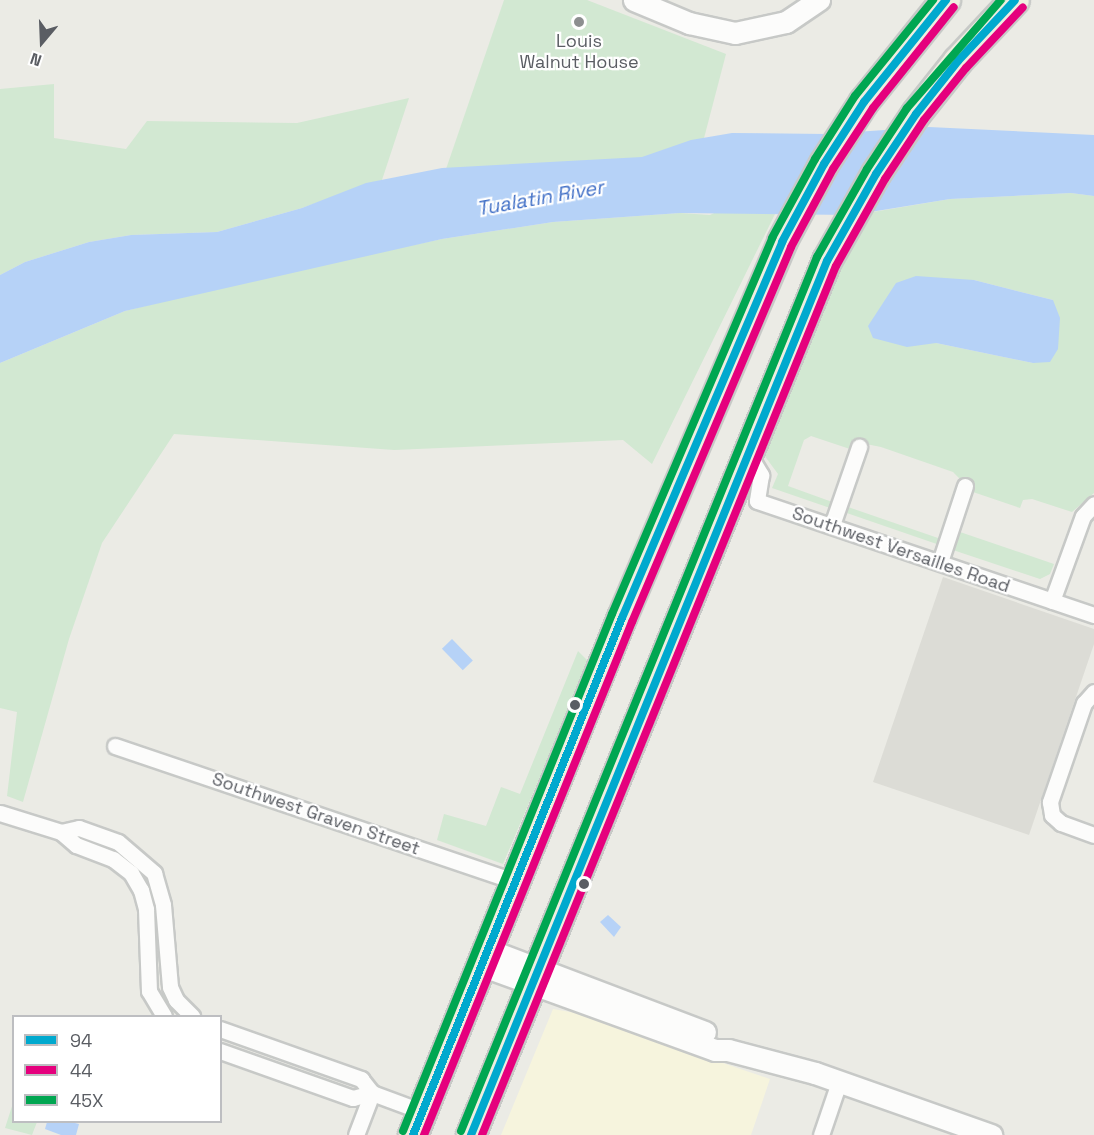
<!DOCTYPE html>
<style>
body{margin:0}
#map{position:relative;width:1094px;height:1135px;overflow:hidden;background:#ebebe5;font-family:"Space Grotesk",sans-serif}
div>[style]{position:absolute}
.commercial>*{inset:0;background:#f6f4dd}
.industrial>*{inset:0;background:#dcdcd6}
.green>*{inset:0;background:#d2e8d2;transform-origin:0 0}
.water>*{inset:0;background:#b6d2f7;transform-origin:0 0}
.roads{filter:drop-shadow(2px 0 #c7c9c7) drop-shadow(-2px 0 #c7c9c7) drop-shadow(0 2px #c7c9c7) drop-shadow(0 -2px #c7c9c7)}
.street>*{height:15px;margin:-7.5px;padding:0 7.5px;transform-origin:7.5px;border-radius:7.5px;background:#fcfcfb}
.secondary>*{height:21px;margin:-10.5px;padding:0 10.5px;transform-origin:10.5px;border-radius:10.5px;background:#fcfcfb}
.highway>*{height:28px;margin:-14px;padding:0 14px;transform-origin:14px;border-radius:14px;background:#eeeee0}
.bus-1>*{height:8px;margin:-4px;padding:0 4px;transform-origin:4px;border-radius:4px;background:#00a9ce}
.bus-2>*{height:8px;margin:-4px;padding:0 4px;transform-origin:4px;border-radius:4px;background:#e5007d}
.bus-3>*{height:8px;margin:-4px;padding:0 4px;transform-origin:4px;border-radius:4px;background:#00a651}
.dots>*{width:16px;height:16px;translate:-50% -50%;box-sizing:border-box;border:3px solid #fff;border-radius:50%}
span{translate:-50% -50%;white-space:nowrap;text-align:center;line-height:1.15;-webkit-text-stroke:4.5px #fff;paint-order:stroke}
.poi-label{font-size:18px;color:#5a5d63}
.street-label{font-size:18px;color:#5a5d63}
.water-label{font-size:20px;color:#3f6ec6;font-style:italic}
.legend{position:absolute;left:12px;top:1015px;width:210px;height:108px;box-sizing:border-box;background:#fff;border:2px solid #bdbec1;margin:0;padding:8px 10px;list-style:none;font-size:18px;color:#5a5d63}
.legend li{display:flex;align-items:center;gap:12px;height:30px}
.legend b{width:30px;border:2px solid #bdbec1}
.north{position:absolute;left:12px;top:12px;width:60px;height:60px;-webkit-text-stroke:4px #fff;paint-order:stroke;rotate:199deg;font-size:16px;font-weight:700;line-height:24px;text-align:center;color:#5a5d63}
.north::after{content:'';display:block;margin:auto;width:21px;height:27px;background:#5a5d63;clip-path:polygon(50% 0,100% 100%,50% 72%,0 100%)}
</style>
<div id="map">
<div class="commercial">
<i style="clip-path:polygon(553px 1009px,576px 1013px,770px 1079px,751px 1135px,501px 1135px)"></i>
</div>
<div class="industrial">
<i style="clip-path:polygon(943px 577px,1094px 629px,1094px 644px,1029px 835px,873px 782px)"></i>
</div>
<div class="green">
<i style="clip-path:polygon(504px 0,587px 0,726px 54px,697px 165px,445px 172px)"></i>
<i style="clip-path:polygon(54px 84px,54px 138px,126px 149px,147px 121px,297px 123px,409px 98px,382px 180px,302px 208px,217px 232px,131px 235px,89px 242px,25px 262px,0 275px,0 89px)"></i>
<i style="clip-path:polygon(evenodd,1071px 193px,1094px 196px,1094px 493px,1072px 512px,1032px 499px,1023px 500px,1020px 508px,973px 492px,975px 485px,962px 481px,953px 472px,881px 447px,856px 442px,853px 450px,811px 436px,804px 440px,788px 486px,835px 503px,833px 509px,772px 488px,778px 474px,764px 455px,818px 314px,867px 213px,950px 199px,1071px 193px,974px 280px,1053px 300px,1033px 363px,936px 343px,974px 280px)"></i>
<i style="clip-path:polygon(720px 210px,775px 214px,652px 464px,623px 440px,394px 450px,174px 434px,102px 543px,69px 639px,23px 802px,7px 796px,17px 712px,0 708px,0 363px,125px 311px,260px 277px,442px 239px,553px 222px,680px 213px,710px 215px)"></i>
<i style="left:848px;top:507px;width:99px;height:6px;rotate:19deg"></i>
<i style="clip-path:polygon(960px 532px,1054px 564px,1050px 574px,1040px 579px,953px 550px)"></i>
<i style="clip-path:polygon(578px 651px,589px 662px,503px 864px,437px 840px,444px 814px,486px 826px,501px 787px,520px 794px)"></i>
<i style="clip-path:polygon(13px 1103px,14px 1122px,37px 1122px,32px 1135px,5px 1128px)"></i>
</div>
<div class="water">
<i style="clip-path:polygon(929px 127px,1094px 135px,1094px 196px,1071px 193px,950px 199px,852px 215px,680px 213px,553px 222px,442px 239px,125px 311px,0 363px,0 275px,25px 262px,89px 242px,131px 235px,217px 232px,302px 208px,366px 183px,442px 168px,642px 157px,691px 140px,732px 133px,826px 134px)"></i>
<i style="clip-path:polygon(916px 276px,974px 280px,1053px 300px,1060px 318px,1058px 349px,1050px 362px,1033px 363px,936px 343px,907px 347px,873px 338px,868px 326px,896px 283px)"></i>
<i style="left:452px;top:639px;width:30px;height:14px;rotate:46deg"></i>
<i style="clip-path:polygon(608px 915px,621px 927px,614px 937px,600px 922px)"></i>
<i style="clip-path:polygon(47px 1122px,71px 1122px,79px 1124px,76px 1135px,61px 1135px,45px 1129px)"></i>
</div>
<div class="roads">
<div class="street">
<i style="left:748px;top:453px;width:26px;rotate:59deg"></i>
<i style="left:761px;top:475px;width:26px;rotate:99deg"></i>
<i style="left:757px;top:501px;width:356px;rotate:18.7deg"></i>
<i style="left:832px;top:525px;width:83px;rotate:-70.9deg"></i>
<i style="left:940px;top:562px;width:80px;rotate:-71.8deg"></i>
<i style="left:1052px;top:601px;width:90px;rotate:-70deg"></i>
<i style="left:1083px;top:516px;width:16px;rotate:-47deg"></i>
<i style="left:1094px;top:692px;width:15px;rotate:132deg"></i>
<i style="left:1084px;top:703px;width:105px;rotate:109deg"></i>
<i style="left:1050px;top:802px;width:13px;rotate:81deg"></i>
<i style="left:1052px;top:815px;width:12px;rotate:42deg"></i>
<i style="left:1061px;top:823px;width:35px;rotate:20deg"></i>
<i style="left:115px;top:746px;width:424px;rotate:18.7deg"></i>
<i style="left:0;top:813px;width:64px;rotate:17.3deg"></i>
<i style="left:61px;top:832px;width:20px;rotate:41deg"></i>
<i style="left:76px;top:845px;width:40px;rotate:21deg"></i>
<i style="left:113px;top:859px;width:23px;rotate:38deg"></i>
<i style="left:131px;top:873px;width:20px;rotate:60deg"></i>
<i style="left:141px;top:890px;width:20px;rotate:75deg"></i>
<i style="left:146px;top:909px;width:82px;rotate:87.9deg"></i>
<i style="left:149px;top:991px;width:29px;rotate:59deg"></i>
<i style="left:61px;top:832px;width:18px;rotate:-13deg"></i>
<i style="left:79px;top:828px;width:41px;rotate:19.7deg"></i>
<i style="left:118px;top:842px;width:48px;rotate:40.7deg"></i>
<i style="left:154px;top:873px;width:33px;rotate:74deg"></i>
<i style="left:163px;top:905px;width:82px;rotate:85.1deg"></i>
<i style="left:170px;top:987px;width:14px;rotate:65deg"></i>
<i style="left:176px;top:1000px;width:23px;rotate:45deg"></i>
<i style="left:220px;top:1029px;width:150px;rotate:19.5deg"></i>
<i style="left:361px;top:1079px;width:18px;rotate:52deg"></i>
<i style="left:372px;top:1093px;width:54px;rotate:20.4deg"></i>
<i style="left:220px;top:1051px;width:141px;rotate:19.5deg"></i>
<i style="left:353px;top:1098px;width:20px;rotate:-15deg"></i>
<i style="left:356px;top:1135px;width:45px;rotate:-69.1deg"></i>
<i style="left:821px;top:1135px;width:56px;rotate:-71.2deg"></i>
</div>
<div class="secondary">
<i style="left:634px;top:0;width:60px;rotate:22.7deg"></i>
<i style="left:689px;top:23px;width:47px;rotate:12.3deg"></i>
<i style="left:735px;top:33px;width:52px;rotate:-12.2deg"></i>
<i style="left:786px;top:22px;width:40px;rotate:-34deg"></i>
<i style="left:489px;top:950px;width:231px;rotate:20.8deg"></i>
<i style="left:483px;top:966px;width:247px;rotate:19.9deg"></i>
<i style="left:715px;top:1050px;width:13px"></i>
<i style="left:728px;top:1050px;width:90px;rotate:14.8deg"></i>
<i style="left:815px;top:1073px;width:187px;rotate:19.4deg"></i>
</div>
<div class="highway">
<i style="left:413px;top:1135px;width:558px;rotate:-67.99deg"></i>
<i style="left:622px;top:618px;width:409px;rotate:-66.9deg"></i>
<i style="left:782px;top:242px;width:89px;rotate:-61.7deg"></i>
<i style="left:824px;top:164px;width:74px;rotate:-57.2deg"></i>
<i style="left:864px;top:102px;width:131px;rotate:-51.2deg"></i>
<i style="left:471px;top:1135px;width:944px;rotate:-67.84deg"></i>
<i style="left:827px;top:261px;width:100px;rotate:-60.6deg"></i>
<i style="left:876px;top:174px;width:72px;rotate:-56.3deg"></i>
<i style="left:916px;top:114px;width:68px;rotate:-51.6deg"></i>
<i style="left:958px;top:61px;width:83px;rotate:-46.9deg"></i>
</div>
</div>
<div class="bus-1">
<i style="left:413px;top:1135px;width:558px;rotate:-67.99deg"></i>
<i style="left:622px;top:618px;width:409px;rotate:-66.9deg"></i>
<i style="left:782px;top:242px;width:89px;rotate:-61.7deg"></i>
<i style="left:824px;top:164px;width:74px;rotate:-57.2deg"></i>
<i style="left:864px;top:102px;width:131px;rotate:-51.2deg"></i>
<i style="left:471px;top:1135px;width:944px;rotate:-67.84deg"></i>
<i style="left:827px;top:261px;width:100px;rotate:-60.6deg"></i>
<i style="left:876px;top:174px;width:72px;rotate:-56.3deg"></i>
<i style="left:916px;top:114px;width:68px;rotate:-51.6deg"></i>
<i style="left:958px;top:61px;width:83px;rotate:-46.9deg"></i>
</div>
<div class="bus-2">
<i style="left:424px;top:1135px;width:554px;rotate:-67.93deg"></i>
<i style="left:632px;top:622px;width:407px;rotate:-67deg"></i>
<i style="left:791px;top:247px;width:89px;rotate:-61.7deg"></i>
<i style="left:833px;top:169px;width:73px;rotate:-56.7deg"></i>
<i style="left:873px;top:108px;width:129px;rotate:-51.3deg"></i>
<i style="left:482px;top:1135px;width:938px;rotate:-67.84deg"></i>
<i style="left:836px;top:266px;width:100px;rotate:-60.6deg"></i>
<i style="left:885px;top:179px;width:71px;rotate:-56.5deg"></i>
<i style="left:924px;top:120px;width:67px;rotate:-51.1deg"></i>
<i style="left:966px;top:68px;width:83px;rotate:-46.9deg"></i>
</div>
<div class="bus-3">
<i style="left:403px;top:1131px;width:558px;rotate:-67.99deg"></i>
<i style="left:612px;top:614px;width:409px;rotate:-66.9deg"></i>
<i style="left:772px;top:238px;width:90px;rotate:-61.4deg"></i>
<i style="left:815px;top:159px;width:75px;rotate:-57.6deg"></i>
<i style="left:855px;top:96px;width:124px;rotate:-50.9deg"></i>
<i style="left:461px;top:1131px;width:944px;rotate:-67.84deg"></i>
<i style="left:817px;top:257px;width:101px;rotate:-60.4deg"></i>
<i style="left:867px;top:169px;width:73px;rotate:-56.7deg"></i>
<i style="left:907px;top:108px;width:143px;rotate:-49deg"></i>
</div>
<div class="dots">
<i style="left:579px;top:22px;background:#8d8f90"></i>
<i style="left:575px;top:705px;background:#5a5d63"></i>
<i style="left:584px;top:884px;background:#5a5d63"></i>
</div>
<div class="poi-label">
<span style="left:579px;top:52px">Louis<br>Walnut House</span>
</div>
<div class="street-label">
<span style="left:901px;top:550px;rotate:19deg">Southwest Versailles Road</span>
<span style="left:316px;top:814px;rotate:19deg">Southwest Graven Street</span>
</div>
<div class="water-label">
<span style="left:540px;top:198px;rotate:-10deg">Tualatin River</span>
</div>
<ul class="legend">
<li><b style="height:8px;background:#00a9ce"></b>94</li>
<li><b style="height:8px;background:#e5007d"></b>44</li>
<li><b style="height:8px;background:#00a651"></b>45X</li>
</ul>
<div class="north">N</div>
</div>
